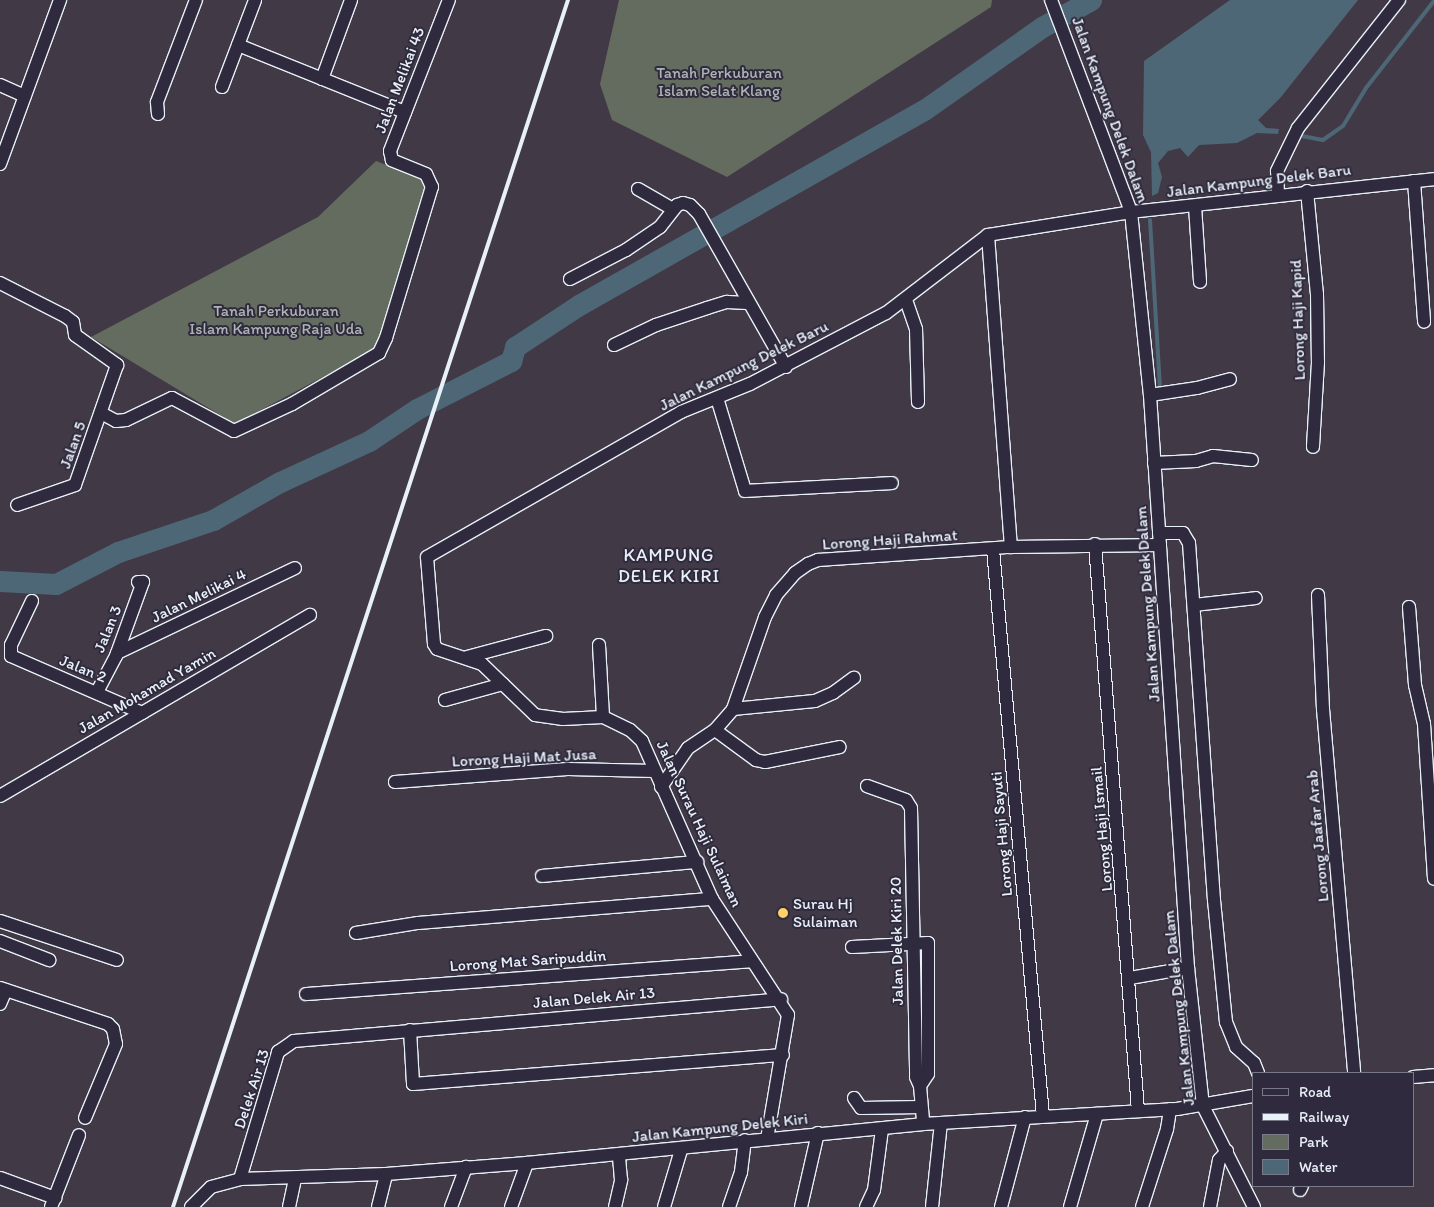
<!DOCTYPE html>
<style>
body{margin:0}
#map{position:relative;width:1434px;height:1207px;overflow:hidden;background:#423947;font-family:Itim,sans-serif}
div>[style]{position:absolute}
.green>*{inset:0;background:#646c5f}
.water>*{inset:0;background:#4e6776}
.stream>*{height:4px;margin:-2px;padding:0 2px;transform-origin:2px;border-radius:2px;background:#4e6776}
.river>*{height:21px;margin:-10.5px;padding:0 10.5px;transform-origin:10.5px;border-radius:10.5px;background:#4e6776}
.roads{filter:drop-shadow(1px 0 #e8f1f8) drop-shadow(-1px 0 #e8f1f8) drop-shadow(0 1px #e8f1f8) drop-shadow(0 -1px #e8f1f8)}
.street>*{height:12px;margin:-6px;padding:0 6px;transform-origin:6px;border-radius:6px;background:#2f2a3d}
.rail>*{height:4px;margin:-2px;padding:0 2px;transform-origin:2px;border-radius:2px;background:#e8f1f8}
.dots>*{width:14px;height:14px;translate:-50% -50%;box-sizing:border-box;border:2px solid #2f2a3d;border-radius:50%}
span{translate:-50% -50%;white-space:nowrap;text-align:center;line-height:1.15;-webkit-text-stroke:4px #2f2a3d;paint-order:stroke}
.park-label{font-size:16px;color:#adb5b3}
.street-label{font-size:16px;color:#e8f1f8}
.poi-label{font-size:16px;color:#e8f1f8}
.left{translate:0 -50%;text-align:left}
.neighbourhood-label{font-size:18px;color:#e8f1f8;letter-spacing:1px}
.legend{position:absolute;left:1252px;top:1072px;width:162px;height:115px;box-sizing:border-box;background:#2f2a3d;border:1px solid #797a88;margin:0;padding:6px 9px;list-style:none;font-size:15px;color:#e8f1f8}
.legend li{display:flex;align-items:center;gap:10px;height:25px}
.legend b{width:25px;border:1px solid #797a88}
</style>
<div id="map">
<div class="green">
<i style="clip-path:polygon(619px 0,992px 0,991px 7px,727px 177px,612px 120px,600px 84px)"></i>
<i style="clip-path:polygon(376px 161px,425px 180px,427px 192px,377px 348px,235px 424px,91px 337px,318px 217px)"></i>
</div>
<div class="water">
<i style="clip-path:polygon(1230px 0,1358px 0,1281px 97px,1258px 120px,1266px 128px,1279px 129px,1278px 134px,1257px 133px,1237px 143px,1199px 145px,1188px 157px,1180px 148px,1168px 151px,1158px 163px,1162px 177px,1158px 193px,1152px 196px,1151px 152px,1143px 135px,1144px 61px)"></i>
</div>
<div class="stream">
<i style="left:1302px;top:136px;width:21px;rotate:11deg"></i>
<i style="left:1323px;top:140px;width:24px;rotate:-35deg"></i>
<i style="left:1343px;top:126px;width:44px;rotate:-58.8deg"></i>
<i style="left:1366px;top:88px;width:110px;rotate:-52deg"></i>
<i style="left:1150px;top:220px;width:167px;rotate:86.6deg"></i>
</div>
<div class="river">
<i style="left:0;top:581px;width:56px;rotate:3.1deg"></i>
<i style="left:56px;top:584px;width:70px;rotate:-27.3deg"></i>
<i style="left:118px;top:552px;width:100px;rotate:-18.6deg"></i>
<i style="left:213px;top:520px;width:77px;rotate:-29.6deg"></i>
<i style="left:280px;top:482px;width:98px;rotate:-24.7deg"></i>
<i style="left:369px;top:441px;width:58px;rotate:-33.7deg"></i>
<i style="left:417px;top:409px;width:106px;rotate:-27.1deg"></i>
<i style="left:511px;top:361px;width:15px;rotate:-74deg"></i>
<i style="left:515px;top:347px;width:77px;rotate:-33.3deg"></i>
<i style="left:579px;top:305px;width:396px;rotate:-29.5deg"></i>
<i style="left:924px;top:110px;width:144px;rotate:-35.1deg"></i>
<i style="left:1042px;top:27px;width:56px;rotate:-28.9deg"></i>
</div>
<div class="roads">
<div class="street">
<i style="left:1051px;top:0;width:227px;rotate:69.3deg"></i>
<i style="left:1131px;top:212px;width:184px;rotate:84.1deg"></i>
<i style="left:1150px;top:395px;width:574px;rotate:86.21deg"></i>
<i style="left:1188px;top:968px;width:139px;rotate:83.8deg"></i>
<i style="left:1203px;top:1106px;width:113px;rotate:63.2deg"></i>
<i style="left:238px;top:45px;width:180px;rotate:21.9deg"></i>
<i style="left:322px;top:79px;width:84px;rotate:-69.8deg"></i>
<i style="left:0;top:85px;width:27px;rotate:24deg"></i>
<i style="left:222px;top:87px;width:93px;rotate:-69.2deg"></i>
<i style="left:158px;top:114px;width:12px;rotate:-95deg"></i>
<i style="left:157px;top:102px;width:109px;rotate:-69.1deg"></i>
<i style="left:0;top:164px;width:175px;rotate:-69.9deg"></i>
<i style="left:1414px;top:181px;width:141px;rotate:85.9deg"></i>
<i style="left:638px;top:189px;width:39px;rotate:30deg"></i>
<i style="left:1307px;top:191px;width:103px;rotate:84.5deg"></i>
<i style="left:1317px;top:294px;width:68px;rotate:89.2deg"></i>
<i style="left:1318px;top:362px;width:85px;rotate:93.4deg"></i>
<i style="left:1278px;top:195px;width:24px;rotate:-92deg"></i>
<i style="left:1277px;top:171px;width:48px;rotate:-64deg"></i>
<i style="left:1298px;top:128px;width:163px;rotate:-51.7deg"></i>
<i style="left:1195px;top:206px;width:76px;rotate:86.2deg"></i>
<i style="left:988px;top:235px;width:313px;rotate:85.8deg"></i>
<i style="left:570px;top:279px;width:63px;rotate:-27.4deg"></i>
<i style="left:626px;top:250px;width:41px;rotate:-34.1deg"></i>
<i style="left:660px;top:227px;width:28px;rotate:-52deg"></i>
<i style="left:677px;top:205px;width:6px;rotate:-18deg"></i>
<i style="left:683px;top:203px;width:7px;rotate:16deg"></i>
<i style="left:690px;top:205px;width:13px;rotate:45deg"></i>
<i style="left:699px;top:214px;width:176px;rotate:60.4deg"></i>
<i style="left:0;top:283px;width:73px;rotate:26.9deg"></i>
<i style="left:65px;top:316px;width:10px;rotate:37deg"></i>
<i style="left:73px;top:322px;width:13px;rotate:81deg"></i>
<i style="left:75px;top:335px;width:52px;rotate:35.5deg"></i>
<i style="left:117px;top:365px;width:127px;rotate:109.3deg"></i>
<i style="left:75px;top:485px;width:61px;rotate:161deg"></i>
<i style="left:906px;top:300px;width:31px;rotate:71deg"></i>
<i style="left:916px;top:329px;width:73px;rotate:88.4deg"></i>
<i style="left:614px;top:345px;width:47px;rotate:-25.5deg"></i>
<i style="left:656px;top:325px;width:54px;rotate:-18.4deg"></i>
<i style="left:707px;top:308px;width:21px;rotate:-17deg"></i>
<i style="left:727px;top:302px;width:20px;rotate:3deg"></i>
<i style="left:1150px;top:395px;width:48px;rotate:-8.5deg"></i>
<i style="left:1197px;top:388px;width:34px;rotate:-15deg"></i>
<i style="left:717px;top:398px;width:97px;rotate:73.2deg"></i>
<i style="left:745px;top:491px;width:147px;rotate:-3.1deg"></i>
<i style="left:101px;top:413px;width:17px;rotate:28deg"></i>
<i style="left:116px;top:421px;width:10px;rotate:-6deg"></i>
<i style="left:126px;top:420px;width:51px;rotate:-25.6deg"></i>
<i style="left:172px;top:398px;width:70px;rotate:28deg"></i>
<i style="left:234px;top:431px;width:64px;rotate:-25deg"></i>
<i style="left:292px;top:404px;width:101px;rotate:-30.4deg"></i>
<i style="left:379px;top:353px;width:17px;rotate:-65deg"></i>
<i style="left:386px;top:338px;width:158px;rotate:-73.1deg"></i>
<i style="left:432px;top:187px;width:14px;rotate:-115deg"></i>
<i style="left:426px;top:174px;width:37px;rotate:-158deg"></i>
<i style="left:392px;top:160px;width:9px;rotate:-103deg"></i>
<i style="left:390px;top:151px;width:162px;rotate:-68.7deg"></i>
<i style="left:1154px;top:463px;width:42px;rotate:-2.7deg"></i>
<i style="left:1196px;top:461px;width:18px;rotate:-16deg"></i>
<i style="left:1213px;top:456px;width:39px;rotate:6deg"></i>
<i style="left:1159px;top:533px;width:24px"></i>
<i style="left:1183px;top:533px;width:12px;rotate:59deg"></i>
<i style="left:1189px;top:543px;width:358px;rotate:86deg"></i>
<i style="left:1214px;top:900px;width:123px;rotate:84.4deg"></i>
<i style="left:1226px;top:1022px;width:27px;rotate:68deg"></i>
<i style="left:1236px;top:1047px;width:24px;rotate:42deg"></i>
<i style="left:1254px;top:1063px;width:11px;rotate:68deg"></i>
<i style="left:1095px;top:544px;width:569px;rotate:85.66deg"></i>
<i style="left:993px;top:549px;width:569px;rotate:84.96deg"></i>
<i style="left:1318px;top:595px;width:114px;rotate:87.5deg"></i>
<i style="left:1323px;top:709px;width:365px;rotate:85.1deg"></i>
<i style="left:32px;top:601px;width:49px;rotate:115.5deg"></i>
<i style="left:11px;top:645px;width:11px;rotate:90deg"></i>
<i style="left:11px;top:656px;width:143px;rotate:23.5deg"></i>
<i style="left:1194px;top:605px;width:62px;rotate:-6.4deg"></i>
<i style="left:1409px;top:607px;width:78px;rotate:85.6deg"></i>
<i style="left:1415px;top:685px;width:40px;rotate:77deg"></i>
<i style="left:1424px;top:724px;width:155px;rotate:86.3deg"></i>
<i style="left:599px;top:645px;width:72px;rotate:86.8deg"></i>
<i style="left:117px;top:653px;width:197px;rotate:-25.5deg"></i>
<i style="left:467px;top:657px;width:82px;rotate:-14.9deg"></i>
<i style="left:97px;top:692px;width:41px;rotate:-62.2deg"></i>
<i style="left:116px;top:656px;width:79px;rotate:-70deg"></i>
<i style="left:143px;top:582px;width:5px;rotate:180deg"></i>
<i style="left:445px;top:700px;width:60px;rotate:-15.4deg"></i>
<i style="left:733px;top:709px;width:82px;rotate:-5.6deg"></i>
<i style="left:815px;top:701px;width:20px;rotate:-24deg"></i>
<i style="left:833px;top:693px;width:26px;rotate:-36deg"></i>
<i style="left:715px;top:730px;width:51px;rotate:36.2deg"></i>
<i style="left:756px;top:760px;width:9px;rotate:13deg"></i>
<i style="left:765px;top:762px;width:76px;rotate:-11.3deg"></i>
<i style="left:395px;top:782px;width:173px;rotate:-4.3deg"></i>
<i style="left:568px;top:769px;width:86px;rotate:1.3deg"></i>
<i style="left:867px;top:786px;width:41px;rotate:19.7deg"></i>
<i style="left:906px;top:800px;width:9px;rotate:58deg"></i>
<i style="left:911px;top:808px;width:269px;rotate:88.9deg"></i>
<i style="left:916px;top:1077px;width:10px;rotate:66deg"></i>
<i style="left:920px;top:1086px;width:38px;rotate:85deg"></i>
<i style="left:661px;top:787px;width:47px;rotate:-55.3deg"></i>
<i style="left:688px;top:748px;width:32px;rotate:-34deg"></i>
<i style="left:715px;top:730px;width:28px;rotate:-49deg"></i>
<i style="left:733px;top:709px;width:97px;rotate:-70.8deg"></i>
<i style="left:765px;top:617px;width:25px;rotate:-63deg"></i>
<i style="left:776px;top:595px;width:29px;rotate:-49deg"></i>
<i style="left:795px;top:573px;width:16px;rotate:-35deg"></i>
<i style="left:808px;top:564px;width:11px;rotate:-22deg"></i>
<i style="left:818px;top:560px;width:193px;rotate:-3.9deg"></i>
<i style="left:1011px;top:547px;width:149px;rotate:-0.8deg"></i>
<i style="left:0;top:796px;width:359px;rotate:-30.3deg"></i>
<i style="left:542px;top:876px;width:156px;rotate:-5.2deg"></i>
<i style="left:0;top:921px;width:123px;rotate:18.4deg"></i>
<i style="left:356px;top:933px;width:63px;rotate:-9.2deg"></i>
<i style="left:418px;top:923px;width:295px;rotate:-4.7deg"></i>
<i style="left:0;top:941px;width:53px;rotate:21.2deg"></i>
<i style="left:852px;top:947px;width:76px;rotate:-3deg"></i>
<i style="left:928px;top:943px;width:131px;rotate:90deg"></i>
<i style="left:928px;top:1074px;width:14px;rotate:124deg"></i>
<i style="left:1130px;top:978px;width:59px;rotate:-9.8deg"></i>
<i style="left:0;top:988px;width:114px;rotate:18.4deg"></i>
<i style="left:108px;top:1024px;width:7px;rotate:45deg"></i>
<i style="left:113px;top:1029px;width:15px;rotate:79deg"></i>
<i style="left:116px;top:1044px;width:80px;rotate:112.7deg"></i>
<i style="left:306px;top:994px;width:447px;rotate:-4.2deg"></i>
<i style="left:0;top:1004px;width:15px;rotate:-67deg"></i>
<i style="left:410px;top:1030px;width:54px;rotate:86.8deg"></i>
<i style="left:413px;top:1084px;width:371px;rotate:-4.5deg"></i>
<i style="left:1413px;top:1077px;width:21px;rotate:-5deg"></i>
<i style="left:854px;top:1098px;width:12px;rotate:55deg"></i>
<i style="left:861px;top:1108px;width:60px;rotate:-1deg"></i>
<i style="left:767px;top:1139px;width:126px;rotate:-80.4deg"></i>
<i style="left:788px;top:1015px;width:139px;rotate:-123.2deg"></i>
<i style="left:712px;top:899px;width:173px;rotate:-113.9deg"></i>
<i style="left:642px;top:741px;width:16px;rotate:-137deg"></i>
<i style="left:630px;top:730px;width:30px;rotate:-154deg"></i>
<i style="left:603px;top:717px;width:40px;rotate:177.1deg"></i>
<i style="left:563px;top:719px;width:28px;rotate:-172deg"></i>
<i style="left:535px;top:715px;width:74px;rotate:-136.1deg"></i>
<i style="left:482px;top:664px;width:47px;rotate:-161.6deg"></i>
<i style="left:437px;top:649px;width:6px;rotate:-121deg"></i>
<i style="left:434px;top:644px;width:87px;rotate:-94.6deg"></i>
<i style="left:427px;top:557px;width:292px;rotate:-29.7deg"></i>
<i style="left:681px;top:412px;width:74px;rotate:-22.1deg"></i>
<i style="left:750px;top:384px;width:153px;rotate:-27.6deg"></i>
<i style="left:886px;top:313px;width:128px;rotate:-37.4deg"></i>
<i style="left:988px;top:235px;width:145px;rotate:-9.1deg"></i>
<i style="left:1131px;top:212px;width:305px;rotate:-6.2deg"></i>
<i style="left:0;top:1178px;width:59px;rotate:20deg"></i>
<i style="left:240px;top:1179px;width:133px;rotate:-73.3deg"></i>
<i style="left:278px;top:1052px;width:19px;rotate:-35deg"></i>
<i style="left:294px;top:1041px;width:489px;rotate:-4.9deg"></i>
<i style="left:1300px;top:1190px;width:4px;rotate:-63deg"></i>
<i style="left:51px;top:1207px;width:77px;rotate:-68.7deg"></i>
<i style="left:191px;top:1207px;width:28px;rotate:-45deg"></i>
<i style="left:211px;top:1187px;width:30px;rotate:-15deg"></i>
<i style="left:240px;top:1179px;width:146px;rotate:-2deg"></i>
<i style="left:386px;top:1174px;width:141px;rotate:-4.5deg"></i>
<i style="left:527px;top:1163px;width:398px;rotate:-5.6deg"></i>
<i style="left:923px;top:1124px;width:254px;rotate:-3.4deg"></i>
<i style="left:1177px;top:1109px;width:77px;rotate:-9.7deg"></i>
<i style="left:289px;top:1207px;width:29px;rotate:-78deg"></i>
<i style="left:378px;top:1207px;width:34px;rotate:-76deg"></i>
<i style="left:451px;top:1207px;width:43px;rotate:-69.4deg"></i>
<i style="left:511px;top:1207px;width:47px;rotate:-70deg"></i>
<i style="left:615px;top:1207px;width:28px;rotate:-77deg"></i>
<i style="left:621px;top:1180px;width:25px;rotate:-95deg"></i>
<i style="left:664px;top:1207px;width:59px;rotate:-73.4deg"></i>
<i style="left:729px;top:1207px;width:37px;rotate:-71deg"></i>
<i style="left:741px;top:1172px;width:32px;rotate:-83deg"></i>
<i style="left:801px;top:1207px;width:76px;rotate:-77.1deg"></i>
<i style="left:866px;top:1207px;width:19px;rotate:-65deg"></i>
<i style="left:874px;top:1190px;width:62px;rotate:-82.5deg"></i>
<i style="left:932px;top:1207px;width:84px;rotate:-83.9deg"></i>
<i style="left:1001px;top:1207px;width:93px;rotate:-75.1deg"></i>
<i style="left:1070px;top:1207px;width:97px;rotate:-73.8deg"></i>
<i style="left:1142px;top:1207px;width:82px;rotate:-72.2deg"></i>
<i style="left:1167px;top:1129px;width:20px;rotate:-81deg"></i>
<i style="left:1210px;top:1207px;width:48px;rotate:-79.2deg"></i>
<i style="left:1219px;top:1160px;width:12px;rotate:-48deg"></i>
</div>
</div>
<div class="rail">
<i style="left:173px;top:1207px;width:1270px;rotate:-71.88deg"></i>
</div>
<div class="dots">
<i style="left:783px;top:913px;background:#ffd166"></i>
</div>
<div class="park-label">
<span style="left:719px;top:82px">Tanah Perkuburan<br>Islam Selat Klang</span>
<span style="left:276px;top:320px">Tanah Perkuburan<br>Islam Kampung Raja Uda</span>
</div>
<div class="street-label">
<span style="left:400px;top:80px;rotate:-69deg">Jalan Melikai 43</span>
<span style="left:1110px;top:110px;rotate:70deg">Jalan Kampung Delek Dalam</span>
<span style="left:1259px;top:181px;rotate:-7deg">Jalan Kampung Delek Baru</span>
<span style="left:1298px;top:320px;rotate:-92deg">Lorong Haji Kapid</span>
<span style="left:744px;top:366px;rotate:-26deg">Jalan Kampung Delek Baru</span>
<span style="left:73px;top:445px;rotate:-70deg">Jalan 5</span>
<span style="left:890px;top:540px;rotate:-4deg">Lorong Haji Rahmat</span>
<span style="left:199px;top:596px;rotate:-26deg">Jalan Melikai 4</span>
<span style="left:1148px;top:604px;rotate:-94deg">Jalan Kampung Delek Dalam</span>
<span style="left:108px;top:629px;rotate:-68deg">Jalan 3</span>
<span style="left:83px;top:669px;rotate:22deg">Jalan 2</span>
<span style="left:147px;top:691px;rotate:-30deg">Jalan Mohamad Yamin</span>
<span style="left:524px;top:758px;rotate:-3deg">Lorong Haji Mat Jusa</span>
<span style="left:699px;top:824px;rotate:65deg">Jalan Surau Haji Sulaiman</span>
<span style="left:1102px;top:829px;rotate:-95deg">Lorong Haji Ismail</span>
<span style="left:1002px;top:834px;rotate:-95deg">Lorong Haji Sayuti</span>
<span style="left:1318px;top:836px;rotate:-95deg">Lorong Jaafar Arab</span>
<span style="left:897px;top:941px;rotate:-91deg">Jalan Delek Kiri 20</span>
<span style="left:528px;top:961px;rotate:-4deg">Lorong Mat Saripuddin</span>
<span style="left:594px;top:998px;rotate:-5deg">Jalan Delek Air 13</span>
<span style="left:1179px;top:1008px;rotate:-96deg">Jalan Kampung Delek Dalam</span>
<span style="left:252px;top:1089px;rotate:-72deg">Delek Air 13</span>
<span style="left:720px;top:1128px;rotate:-6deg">Jalan Kampung Delek Kiri</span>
</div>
<div class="poi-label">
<span class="left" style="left:793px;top:913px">Surau Hj<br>Sulaiman</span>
</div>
<div class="neighbourhood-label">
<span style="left:669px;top:566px">KAMPUNG<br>DELEK KIRI</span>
</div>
<ul class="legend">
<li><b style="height:6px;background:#2f2a3d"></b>Road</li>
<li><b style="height:6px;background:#e8f1f8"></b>Railway</li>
<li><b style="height:14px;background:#646c5f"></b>Park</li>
<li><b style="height:14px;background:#4e6776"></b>Water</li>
</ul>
</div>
